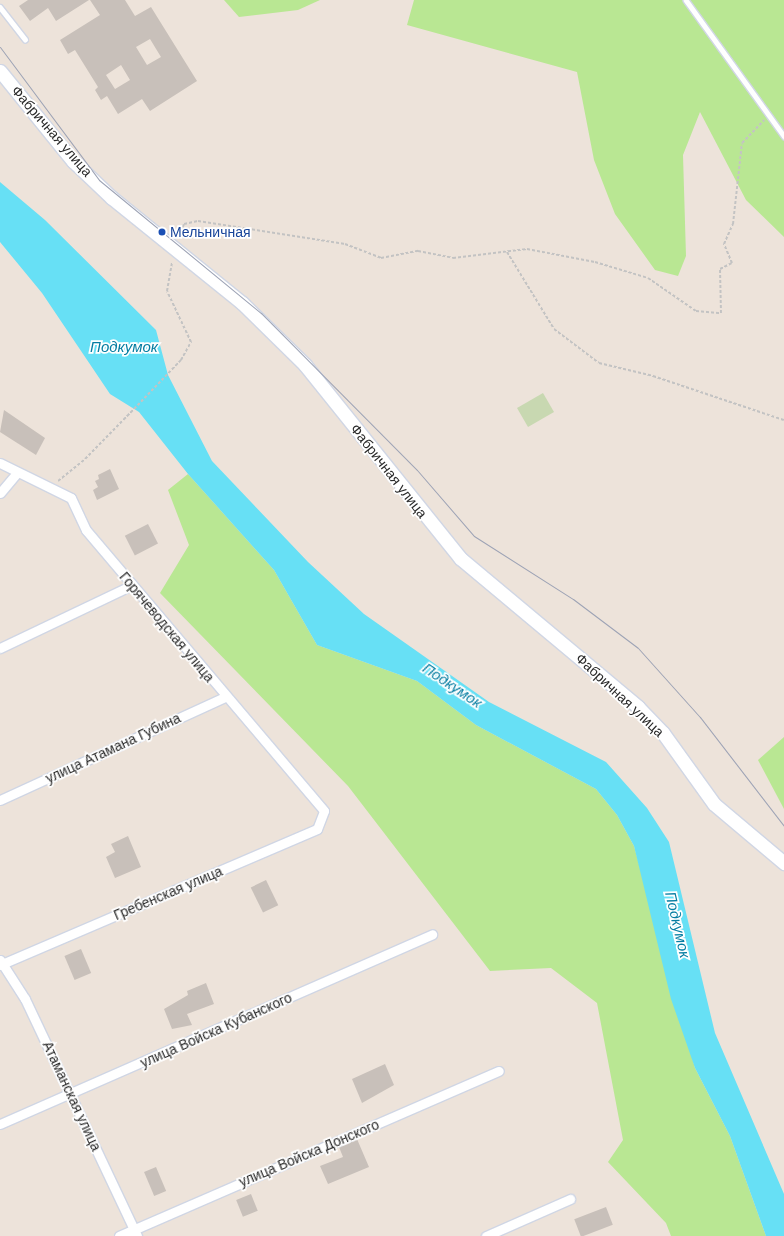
<!DOCTYPE html>
<meta charset="utf-8">
<style>
body{margin:0}
#map{position:relative;width:784px;height:1236px;overflow:hidden;background:#ede3da;font-family:"DM Sans",sans-serif}
div>[style]{position:absolute}
.green>*{inset:0;background:#b9e793}
.cemetery>*{inset:0;background:#c8d8b1;transform-origin:0 0}
.water>*{inset:0;background:#67e0f5}
.building>*{inset:0;background:#c8c0ba;transform-origin:0 0}
.path>*{height:2px;margin-top:-1px;transform-origin:0;background:repeating-linear-gradient(90deg,#c3c3c3 0 3px,transparent 0 5px)}
.roads{filter:drop-shadow(1px 0 #d0d6e4) drop-shadow(-1px 0 #d0d6e4) drop-shadow(0 1px #d0d6e4) drop-shadow(0 -1px #d0d6e4)}
.lane>*{height:4.5px;margin:-2.25px;padding:0 2.25px;transform-origin:2.25px;border-radius:2.25px;background:#fff}
.street>*{height:9px;margin:-4.5px;padding:0 4.5px;transform-origin:4.5px;border-radius:4.5px;background:#fff}
.secondary>*{height:13px;margin:-6.5px;padding:0 6.5px;transform-origin:6.5px;border-radius:6.5px;background:#fff}
.tram>*{height:1px;margin:-0.5px;padding:0 0.5px;transform-origin:0.5px;border-radius:0.5px;background:#9da3b5}
.dots>*{width:11px;height:11px;translate:-50% -50%;box-sizing:border-box;border:2px solid #fff;border-radius:50%}
span{translate:-50% -50%;white-space:nowrap;text-align:center;line-height:1.15;-webkit-text-stroke:3.5px #fff;paint-order:stroke}
.street-label{font-size:14px;color:#2a2a2a}
.transit-label{font-size:14px;color:#164399}
.left{translate:0 -50%;text-align:left}
.water-label{font-size:15px;color:#067ea2;font-style:italic}
</style>
<div id="map">
<div class="green">
<i style="clip-path:polygon(224px 0,320px 0,298px 10px,239px 17px)"></i>
<i style="clip-path:polygon(414px 0,784px 0,784px 237px,746px 200px,700px 112px,683px 155px,686px 256px,678px 276px,655px 270px,615px 214px,594px 160px,577px 72px,407px 25px)"></i>
<i style="clip-path:polygon(188px 474px,274px 570px,317px 645px,417px 681px,476px 725px,596px 789px,617px 815px,634px 846px,695px 1068px,730px 1136px,766px 1236px,671px 1236px,666px 1223px,608px 1162px,623px 1140px,597px 1003px,551px 968px,490px 971px,348px 786px,160px 593px,189px 545px,168px 490px)"></i>
<i style="clip-path:polygon(784px 737px,784px 809px,758px 760px)"></i>
</div>
<div class="cemetery">
<i style="left:543px;top:393px;width:22px;height:30px;rotate:60deg"></i>
</div>
<div class="water">
<i style="clip-path:polygon(0 182px,45px 220px,156px 330px,168px 375px,212px 461px,308px 562px,364px 614px,489px 702px,606px 762px,647px 808px,669px 842px,715px 1033px,784px 1194px,784px 1236px,766px 1236px,730px 1136px,695px 1068px,671px 999px,634px 846px,617px 815px,596px 789px,476px 725px,417px 681px,317px 645px,274px 570px,188px 474px,139px 412px,110px 394px,42px 293px,0 242px)"></i>
</div>
<div class="building">
<i style="clip-path:polygon(28px 0,89px 0,56px 21px,48px 8px,30px 21px,19px 6px)"></i>
<i style="clip-path:polygon(evenodd,90px 0,125px 0,135px 16px,151px 7px,197px 81px,150px 111px,142px 99px,118px 114px,107px 96px,101px 100px,95px 90px,98px 87px,75px 50px,68px 54px,60px 40px,100px 15px,90px 0,150px 39px,161px 57px,147px 65px,136px 47px,150px 39px,90px 0,121px 65px,130px 80px,115px 89px,106px 75px,121px 65px)"></i>
<i style="clip-path:polygon(4px 410px,45px 438px,36px 455px,0 432px)"></i>
<i style="clip-path:polygon(110px 469px,119px 489px,97px 500px,93px 490px,98px 487px,95px 481px,99px 479px,98px 475px)"></i>
<i style="left:148px;top:524px;width:22px;height:26px;rotate:63deg"></i>
<i style="clip-path:polygon(128px 836px,141px 867px,115px 878px,106px 857px,115px 852px,111px 844px)"></i>
<i style="left:266px;top:880px;width:28px;height:17px;rotate:64deg"></i>
<i style="left:81px;top:949px;width:26px;height:18px;rotate:67deg"></i>
<i style="clip-path:polygon(206px 983px,214px 1004px,187px 1014px,192px 1025px,172px 1029px,164px 1009px,188px 995px,187px 991px)"></i>
<i style="clip-path:polygon(385px 1064px,394px 1085px,362px 1103px,352px 1079px)"></i>
<i style="clip-path:polygon(357px 1139px,369px 1167px,328px 1184px,320px 1166px,343px 1157px,339px 1147px)"></i>
<i style="left:156px;top:1167px;width:26px;height:13px;rotate:67deg"></i>
<i style="left:251px;top:1194px;width:18px;height:16px;rotate:68deg"></i>
<i style="left:606px;top:1207px;width:19px;height:34px;rotate:69deg"></i>
</div>
<div class="path">
<i style="left:178px;top:236px;width:13px;rotate:-63deg"></i>
<i style="left:184px;top:224px;width:14px;rotate:-12deg"></i>
<i style="left:198px;top:221px;width:149px;rotate:8.9deg"></i>
<i style="left:345px;top:244px;width:39px;rotate:21deg"></i>
<i style="left:381px;top:258px;width:38px;rotate:-11deg"></i>
<i style="left:418px;top:251px;width:36px;rotate:11deg"></i>
<i style="left:453px;top:258px;width:75px;rotate:-6.9deg"></i>
<i style="left:527px;top:249px;width:69px;rotate:10.8deg"></i>
<i style="left:595px;top:262px;width:55px;rotate:16.8deg"></i>
<i style="left:648px;top:278px;width:58px;rotate:34.5deg"></i>
<i style="left:696px;top:311px;width:25px;rotate:5deg"></i>
<i style="left:721px;top:313px;width:44px;rotate:-91.3deg"></i>
<i style="left:720px;top:269px;width:13px;rotate:-27deg"></i>
<i style="left:732px;top:263px;width:21px;rotate:-113deg"></i>
<i style="left:724px;top:244px;width:22px;rotate:-66deg"></i>
<i style="left:733px;top:224px;width:81px;rotate:-83.7deg"></i>
<i style="left:742px;top:143px;width:32px;rotate:-46deg"></i>
<i style="left:507px;top:252px;width:90px;rotate:58.6deg"></i>
<i style="left:554px;top:329px;width:56px;rotate:37.1deg"></i>
<i style="left:599px;top:363px;width:56px;rotate:13.5deg"></i>
<i style="left:653px;top:376px;width:138px;rotate:18.6deg"></i>
<i style="left:58px;top:481px;width:35px;rotate:-39deg"></i>
<i style="left:85px;top:459px;width:70px;rotate:-45.6deg"></i>
<i style="left:134px;top:409px;width:68px;rotate:-46.2deg"></i>
<i style="left:181px;top:360px;width:21px;rotate:-61deg"></i>
<i style="left:191px;top:342px;width:56px;rotate:-115.2deg"></i>
<i style="left:167px;top:291px;width:29px;rotate:-80deg"></i>
</div>
<div class="roads">
<div class="lane">
<i style="left:686px;top:0;width:168px;rotate:54.2deg"></i>
<i style="left:0;top:7px;width:41px;rotate:52deg"></i>
</div>
<div class="street">
<i style="left:0;top:463px;width:79px;rotate:26.2deg"></i>
<i style="left:71px;top:498px;width:35px;rotate:65deg"></i>
<i style="left:86px;top:530px;width:368px;rotate:49.7deg"></i>
<i style="left:324px;top:811px;width:19px;rotate:111deg"></i>
<i style="left:317px;top:829px;width:345px;rotate:156.8deg"></i>
<i style="left:0;top:493px;width:26px;rotate:-50deg"></i>
<i style="left:0;top:648px;width:146px;rotate:-25.5deg"></i>
<i style="left:0;top:800px;width:247px;rotate:-24.6deg"></i>
<i style="left:0;top:960px;width:46px;rotate:57.3deg"></i>
<i style="left:25px;top:999px;width:262px;rotate:64.7deg"></i>
<i style="left:0;top:1124px;width:472px;rotate:-23.7deg"></i>
<i style="left:119px;top:1236px;width:414px;rotate:-23.5deg"></i>
<i style="left:486px;top:1236px;width:92px;rotate:-23.8deg"></i>
</div>
<div class="secondary">
<i style="left:0;top:71px;width:116px;rotate:51deg"></i>
<i style="left:73px;top:161px;width:54px;rotate:43.5deg"></i>
<i style="left:112px;top:198px;width:167px;rotate:38.9deg"></i>
<i style="left:242px;top:303px;width:88px;rotate:44.5deg"></i>
<i style="left:305px;top:365px;width:248px;rotate:51.2deg"></i>
<i style="left:460px;top:558px;width:232px;rotate:39.9deg"></i>
<i style="left:638px;top:707px;width:36px;rotate:46deg"></i>
<i style="left:663px;top:733px;width:87px;rotate:54.3deg"></i>
<i style="left:714px;top:804px;width:92px;rotate:40.1deg"></i>
</div>
</div>
<div class="tram">
<i style="left:0;top:47px;width:166px;rotate:53.3deg"></i>
<i style="left:99px;top:180px;width:210px;rotate:39.4deg"></i>
<i style="left:261px;top:313px;width:221px;rotate:45.2deg"></i>
<i style="left:417px;top:470px;width:87px;rotate:49.2deg"></i>
<i style="left:474px;top:536px;width:117px;rotate:32.5deg"></i>
<i style="left:573px;top:599px;width:81px;rotate:37deg"></i>
<i style="left:638px;top:648px;width:93px;rotate:48.1deg"></i>
<i style="left:700px;top:717px;width:138px;rotate:52.4deg"></i>
</div>
<div class="dots">
<i style="left:162px;top:232px;background:#1a4fb4"></i>
</div>
<div class="street-label">
<span style="left:52px;top:131px;rotate:49deg">Фабричная улица</span>
<span style="left:389px;top:471px;rotate:52deg">Фабричная улица</span>
<span style="left:167px;top:627px;rotate:50deg">Горячеводская улица</span>
<span style="left:620px;top:695px;rotate:43deg">Фабричная улица</span>
<span style="left:113px;top:748px;rotate:-25deg">улица Атамана Губина</span>
<span style="left:168px;top:893px;rotate:-23deg">Гребенская улица</span>
<span style="left:216px;top:1030px;rotate:-24deg">улица Войска Кубанского</span>
<span style="left:72px;top:1096px;rotate:65deg">Атаманская улица</span>
<span style="left:309px;top:1153px;rotate:-23deg">улица Войска Донского</span>
</div>
<div class="transit-label">
<span class="left" style="left:170px;top:232px">Мельничная</span>
</div>
<div class="water-label">
<span style="left:124px;top:348px">Подкумок</span>
<span style="left:452px;top:686px;rotate:34deg">Подкумок</span>
<span style="left:677px;top:925px;rotate:77deg">Подкумок</span>
</div>
</div>
